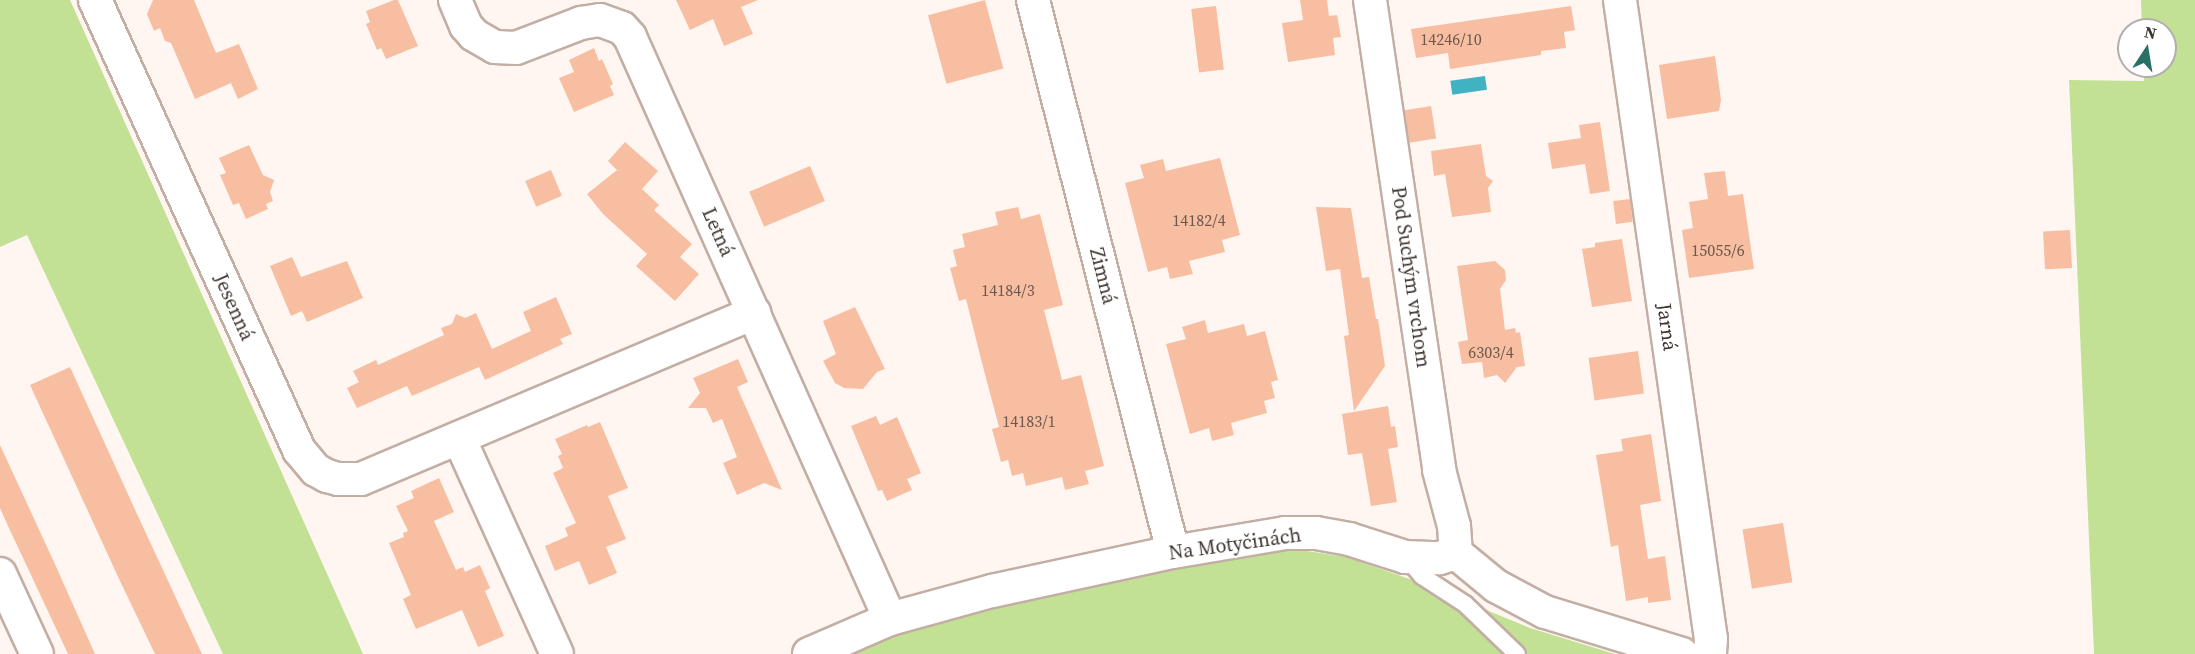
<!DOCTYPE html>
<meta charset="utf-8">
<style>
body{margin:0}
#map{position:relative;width:2195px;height:654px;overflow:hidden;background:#fff6f2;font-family:"Source Serif 4",serif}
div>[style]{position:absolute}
.green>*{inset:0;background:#c2e194}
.water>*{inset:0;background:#41b2c2;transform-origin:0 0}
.building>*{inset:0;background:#f8bea2;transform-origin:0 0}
.roads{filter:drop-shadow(2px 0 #c3aea4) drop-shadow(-2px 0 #c3aea4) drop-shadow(0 2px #c3aea4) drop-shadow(0 -2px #c3aea4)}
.service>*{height:16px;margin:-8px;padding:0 8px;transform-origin:8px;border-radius:8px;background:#fff}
.minor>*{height:32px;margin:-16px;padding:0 16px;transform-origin:16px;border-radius:16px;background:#fff}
span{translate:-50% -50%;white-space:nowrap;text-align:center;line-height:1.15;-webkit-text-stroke:4.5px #fff;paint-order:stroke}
.number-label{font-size:16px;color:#6c574d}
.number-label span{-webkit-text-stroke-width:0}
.street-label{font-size:20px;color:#3e3531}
.north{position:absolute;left:2117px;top:18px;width:60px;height:60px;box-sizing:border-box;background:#fff;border:2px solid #b2aead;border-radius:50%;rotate:12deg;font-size:16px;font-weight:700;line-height:24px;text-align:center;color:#3e3531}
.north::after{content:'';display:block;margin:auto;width:21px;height:27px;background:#297066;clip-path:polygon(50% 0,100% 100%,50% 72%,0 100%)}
</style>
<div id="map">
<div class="green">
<i style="clip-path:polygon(0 0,70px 0,363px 654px,223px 654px,27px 235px,0 247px)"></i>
<i style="clip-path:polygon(2141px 0,2195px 0,2195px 654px,2094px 654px,2069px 80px,2144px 81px,2144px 66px,2165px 66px,2165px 30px,2142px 30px)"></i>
<i style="clip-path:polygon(1280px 547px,1347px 557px,1415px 581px,1530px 628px,1615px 654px,851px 654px,893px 635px,1065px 587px)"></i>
</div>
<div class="water">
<i style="left:1485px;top:76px;width:14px;height:35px;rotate:82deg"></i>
</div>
<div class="building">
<i style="clip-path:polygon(153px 0,194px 0,216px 53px,239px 44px,258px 89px,238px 99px,231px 83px,195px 99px,171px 43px,165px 41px,160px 28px,154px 31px,147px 14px)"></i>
<i style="clip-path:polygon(394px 0,398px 0,418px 46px,386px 59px,381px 48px,377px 50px,366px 24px,370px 22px,366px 11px)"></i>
<i style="clip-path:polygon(676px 0,758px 0,741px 7px,753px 34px,724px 46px,713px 19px,690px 30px)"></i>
<i style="left:985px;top:0;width:71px;height:59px;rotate:75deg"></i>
<i style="clip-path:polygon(1300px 0,1327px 0,1329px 16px,1337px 15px,1341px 37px,1333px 38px,1335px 55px,1288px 62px,1282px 23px,1303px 20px)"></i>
<i style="left:1216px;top:6px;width:64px;height:25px;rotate:83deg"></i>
<i style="clip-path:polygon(1571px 6px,1575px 30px,1564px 32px,1566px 48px,1541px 51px,1541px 55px,1450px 69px,1448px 53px,1416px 58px,1411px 29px)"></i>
<i style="clip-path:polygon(594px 48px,599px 61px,602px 59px,613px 84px,610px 86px,614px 95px,574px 112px,559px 78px,574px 72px,569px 60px)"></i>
<i style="clip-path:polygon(1715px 56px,1721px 100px,1719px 111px,1667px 119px,1659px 65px)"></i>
<i style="left:1431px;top:106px;width:33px;height:27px;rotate:81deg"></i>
<i style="clip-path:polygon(1600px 122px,1610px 191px,1590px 194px,1585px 164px,1552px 169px,1548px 143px,1581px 138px,1579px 125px)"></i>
<i style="clip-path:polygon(625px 142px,658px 171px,642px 189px,659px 205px,654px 210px,692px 244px,680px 257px,699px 274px,675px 301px,636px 266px,647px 254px,603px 214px,587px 194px,617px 170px,608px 161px)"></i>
<i style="clip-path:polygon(1481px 144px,1486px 176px,1493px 181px,1488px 188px,1491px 212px,1452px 217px,1445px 174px,1434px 176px,1431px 151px)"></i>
<i style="clip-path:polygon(249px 145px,263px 175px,274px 180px,270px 192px,273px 201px,266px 204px,268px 209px,246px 219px,239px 203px,233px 205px,220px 175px,226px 173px,219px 158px)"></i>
<i style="clip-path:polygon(1220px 158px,1240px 235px,1222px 240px,1225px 252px,1189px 261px,1193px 274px,1170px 279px,1167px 267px,1148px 272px,1125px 183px,1144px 178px,1140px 165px,1163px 159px,1166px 171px)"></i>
<i style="left:810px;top:166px;width:38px;height:66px;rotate:67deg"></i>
<i style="left:551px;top:170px;width:28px;height:28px;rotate:67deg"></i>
<i style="clip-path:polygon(1725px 171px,1728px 196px,1743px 194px,1754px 269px,1689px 278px,1682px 230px,1693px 228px,1689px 202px,1708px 199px,1704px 173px)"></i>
<i style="left:1630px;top:199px;width:23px;height:17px;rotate:83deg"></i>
<i style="clip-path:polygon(1018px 207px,1021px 219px,1040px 214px,1063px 305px,1044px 310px,1062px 380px,1081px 375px,1104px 466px,1085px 471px,1089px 484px,1065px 490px,1062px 477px,1026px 486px,1023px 473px,1012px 476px,1008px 460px,1001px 462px,992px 429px,999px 427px,982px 363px,966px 299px,959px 301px,950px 268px,957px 266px,953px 250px,965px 247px,962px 234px,998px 225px,995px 212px)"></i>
<i style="clip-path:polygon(1316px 207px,1351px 208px,1362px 278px,1369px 277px,1376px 319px,1378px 319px,1385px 366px,1354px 411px,1344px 336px,1349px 335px,1340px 269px,1326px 271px)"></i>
<i style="left:2070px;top:230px;width:38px;height:27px;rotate:87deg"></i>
<i style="clip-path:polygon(1622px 239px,1632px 301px,1592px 307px,1582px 249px,1595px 247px,1595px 243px)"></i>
<i style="clip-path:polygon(292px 257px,301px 277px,347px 261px,363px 298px,307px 322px,302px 311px,291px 316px,270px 266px)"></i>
<i style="clip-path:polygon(1495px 261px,1505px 270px,1506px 280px,1500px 289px,1505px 330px,1515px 328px,1516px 333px,1520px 332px,1525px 366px,1517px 367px,1505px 383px,1497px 375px,1484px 378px,1482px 362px,1462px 364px,1458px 342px,1468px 340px,1457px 266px)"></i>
<i style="clip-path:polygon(556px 297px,572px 334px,560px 339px,563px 344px,485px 380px,479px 367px,412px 396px,407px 386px,357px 408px,347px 388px,359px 382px,353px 371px,376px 360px,378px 365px,444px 335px,441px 328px,452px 324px,456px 314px,465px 318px,476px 313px,492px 349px,531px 331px,523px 312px)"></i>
<i style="clip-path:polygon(855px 307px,885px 369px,877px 372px,863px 389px,844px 388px,835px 383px,823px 361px,836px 354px,823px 321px)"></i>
<i style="clip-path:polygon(1205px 320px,1208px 333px,1244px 324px,1247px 336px,1265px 331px,1278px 380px,1271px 382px,1275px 398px,1264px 401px,1267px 413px,1231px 423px,1234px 435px,1212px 441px,1209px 428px,1190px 434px,1166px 344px,1186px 339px,1182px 327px)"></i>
<i style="left:1638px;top:351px;width:43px;height:50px;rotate:82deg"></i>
<i style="clip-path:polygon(738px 359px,748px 382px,737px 387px,782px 490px,764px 483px,737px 495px,723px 463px,737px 457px,722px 419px,713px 423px,706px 408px,688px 408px,700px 393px,693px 378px)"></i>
<i style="clip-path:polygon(70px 367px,137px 514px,202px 654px,155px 654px,120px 581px,30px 385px)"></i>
<i style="clip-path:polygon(1388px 406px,1391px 427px,1395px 426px,1398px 447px,1388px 449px,1397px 502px,1371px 506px,1362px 453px,1348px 455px,1342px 414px)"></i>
<i style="clip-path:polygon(876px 416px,880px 425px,897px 417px,921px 473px,907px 479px,912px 490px,887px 501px,882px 490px,878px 491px,851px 426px)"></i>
<i style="clip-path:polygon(600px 422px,628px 488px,608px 496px,626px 539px,606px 547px,617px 573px,589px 585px,579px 561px,555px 571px,545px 546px,568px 536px,565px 528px,576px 523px,553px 473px,563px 468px,558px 456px,562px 454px,555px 439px,587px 425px,588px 427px)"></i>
<i style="clip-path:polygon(1651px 434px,1661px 501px,1640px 505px,1648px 559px,1665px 556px,1671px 600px,1648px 603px,1648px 597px,1626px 601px,1618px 545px,1611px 547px,1596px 455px,1623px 451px,1621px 439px)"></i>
<i style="clip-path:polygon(0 445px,54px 562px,95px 654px,68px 654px,8px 526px,0 508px)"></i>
<i style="clip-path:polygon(439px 478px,454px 512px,434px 521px,456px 570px,463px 567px,465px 572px,480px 565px,490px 588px,485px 591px,504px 636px,478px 647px,462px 610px,416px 629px,403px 599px,411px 595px,389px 543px,404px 537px,403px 533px,408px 531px,396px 506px,414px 498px,411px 491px)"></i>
<i style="left:1783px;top:523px;width:60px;height:41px;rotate:81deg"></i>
</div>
<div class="roads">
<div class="service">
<i style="left:1406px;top:557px;width:25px;rotate:50deg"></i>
<i style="left:1422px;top:576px;width:51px;rotate:33.1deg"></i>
<i style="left:1465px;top:604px;width:72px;rotate:43.9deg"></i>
</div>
<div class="minor">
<i style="left:95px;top:0;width:494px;rotate:65.6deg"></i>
<i style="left:299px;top:450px;width:26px;rotate:50deg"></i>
<i style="left:316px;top:470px;width:13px;rotate:29deg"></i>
<i style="left:327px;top:476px;width:11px;rotate:15deg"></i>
<i style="left:338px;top:479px;width:23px"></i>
<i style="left:361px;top:479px;width:427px;rotate:-22.9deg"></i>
<i style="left:455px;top:0;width:28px;rotate:67deg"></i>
<i style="left:466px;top:26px;width:12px;rotate:48deg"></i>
<i style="left:474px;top:35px;width:24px;rotate:30deg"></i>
<i style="left:495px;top:47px;width:21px;rotate:3deg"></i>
<i style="left:516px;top:48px;width:70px;rotate:-21deg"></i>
<i style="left:581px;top:23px;width:19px;rotate:-9deg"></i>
<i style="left:600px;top:20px;width:23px;rotate:20deg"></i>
<i style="left:622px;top:28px;width:12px;rotate:48deg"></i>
<i style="left:630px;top:37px;width:637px;rotate:65.93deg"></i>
<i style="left:1033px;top:0;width:569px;rotate:75.77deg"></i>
<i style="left:1370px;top:0;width:475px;rotate:81.6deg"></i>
<i style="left:1439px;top:470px;width:58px;rotate:75deg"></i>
<i style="left:1454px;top:526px;width:27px;rotate:86deg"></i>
<i style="left:1620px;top:0;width:645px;rotate:81.9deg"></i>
<i style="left:1711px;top:639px;width:15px;rotate:94deg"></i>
<i style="left:459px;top:438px;width:237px;rotate:65.6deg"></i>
<i style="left:1456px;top:553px;width:52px;rotate:39.5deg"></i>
<i style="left:1496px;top:586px;width:55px;rotate:28deg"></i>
<i style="left:1545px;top:612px;width:143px;rotate:17deg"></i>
<i style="left:0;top:574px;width:88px;rotate:65.2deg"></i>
<i style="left:809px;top:654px;width:88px;rotate:-23.4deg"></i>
<i style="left:890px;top:619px;width:106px;rotate:-15.4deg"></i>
<i style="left:992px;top:591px;width:185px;rotate:-12.2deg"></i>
<i style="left:1173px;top:552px;width:114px;rotate:-9.6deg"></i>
<i style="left:1285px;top:533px;width:31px"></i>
<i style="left:1316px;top:533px;width:34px;rotate:10deg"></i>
<i style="left:1349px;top:539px;width:59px;rotate:17.8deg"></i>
<i style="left:1405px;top:557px;width:34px;rotate:2deg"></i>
<i style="left:1439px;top:558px;width:18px;rotate:-16deg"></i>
</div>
</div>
<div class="number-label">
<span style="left:1451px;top:39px">14246/10</span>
<span style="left:1199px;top:220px">14182/4</span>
<span style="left:1718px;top:250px">15055/6</span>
<span style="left:1008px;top:290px">14184/3</span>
<span style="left:1491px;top:352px">6303/4</span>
<span style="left:1029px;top:421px">14183/1</span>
</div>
<div class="street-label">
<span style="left:718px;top:232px;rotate:66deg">Letná</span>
<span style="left:1103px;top:276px;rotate:76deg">Zimná</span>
<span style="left:1411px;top:277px;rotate:82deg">Pod Suchým vrchom</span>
<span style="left:234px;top:307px;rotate:66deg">Jesenná</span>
<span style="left:1667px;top:327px;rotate:82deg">Jarná</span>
<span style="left:1235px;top:544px;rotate:-8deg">Na Motyčinách</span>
</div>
<div class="north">N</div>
</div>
